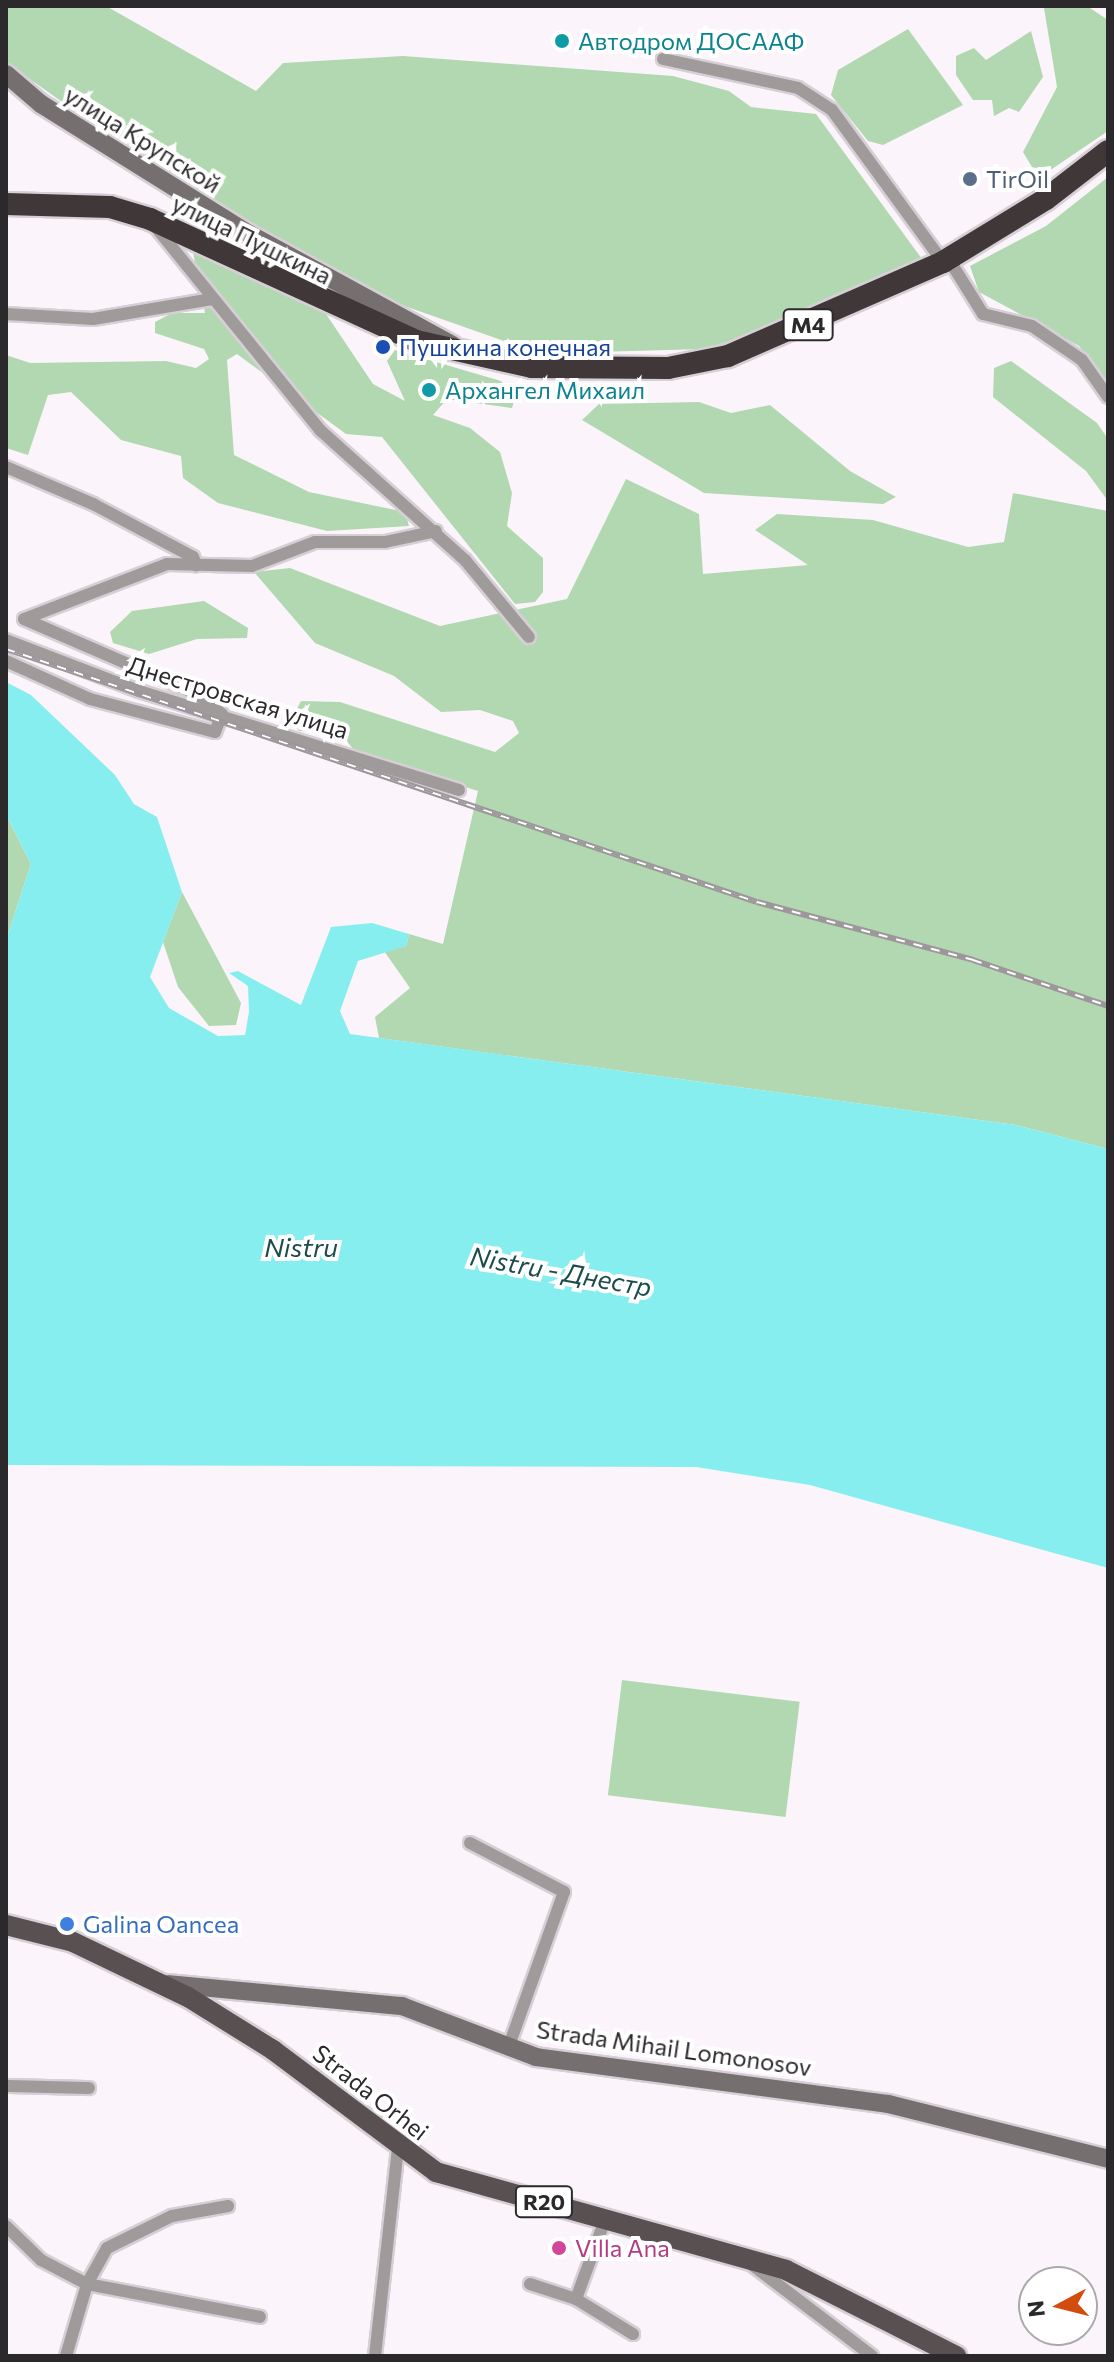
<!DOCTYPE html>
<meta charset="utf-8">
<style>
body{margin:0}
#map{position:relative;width:1114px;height:2362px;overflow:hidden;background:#fcf4fb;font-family:Commissioner,sans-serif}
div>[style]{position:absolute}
.green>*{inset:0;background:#b1d8b1;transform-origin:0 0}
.water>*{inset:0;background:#87eef0}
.roads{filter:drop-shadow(2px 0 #d7cfd6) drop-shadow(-2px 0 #d7cfd6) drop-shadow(0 2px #d7cfd6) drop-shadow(0 -2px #d7cfd6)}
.street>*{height:12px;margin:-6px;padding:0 6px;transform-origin:6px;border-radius:6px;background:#a09b9b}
.secondary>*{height:18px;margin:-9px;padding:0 9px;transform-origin:9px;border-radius:9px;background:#766f6f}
.primary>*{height:20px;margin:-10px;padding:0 10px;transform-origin:10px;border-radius:10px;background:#595151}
.highway>*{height:22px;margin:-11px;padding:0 11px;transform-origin:11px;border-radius:11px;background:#403838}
.rail>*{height:6px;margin-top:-3px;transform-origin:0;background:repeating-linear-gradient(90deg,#fff 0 9px,#9d979c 0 18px);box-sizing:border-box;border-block:2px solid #9d979c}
.dots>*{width:22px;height:22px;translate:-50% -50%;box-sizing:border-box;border:4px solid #fff;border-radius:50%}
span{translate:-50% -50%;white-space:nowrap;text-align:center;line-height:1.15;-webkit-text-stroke:8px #fff;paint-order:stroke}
.shield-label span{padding:2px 6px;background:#fff;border:2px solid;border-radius:6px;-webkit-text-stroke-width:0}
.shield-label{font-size:22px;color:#2c292c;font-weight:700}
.culture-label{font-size:24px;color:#0d838f}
.left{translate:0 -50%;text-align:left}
.street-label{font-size:24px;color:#2c292c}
.service-label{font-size:24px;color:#4e5e75}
.transit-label{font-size:24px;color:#164399}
.shop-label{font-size:24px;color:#366cbe}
.hotel-label{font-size:24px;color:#b23c85}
.water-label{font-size:26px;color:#1d4c4d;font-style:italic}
.frame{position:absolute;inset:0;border:8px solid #2c292c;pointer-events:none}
.north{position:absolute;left:1018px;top:2266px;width:80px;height:80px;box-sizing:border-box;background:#fff;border:2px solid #aba9ab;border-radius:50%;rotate:263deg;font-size:22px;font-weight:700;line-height:32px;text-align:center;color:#2c292c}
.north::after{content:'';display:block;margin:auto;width:28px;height:36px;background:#d24d0d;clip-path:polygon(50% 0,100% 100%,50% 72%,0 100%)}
</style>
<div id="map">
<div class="green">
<i style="clip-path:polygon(6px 6px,106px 6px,256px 91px,283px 63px,403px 56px,673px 76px,729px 91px,751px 107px,816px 114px,922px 259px,798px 320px,704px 349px,560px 353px,507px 342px,356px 289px,114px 139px,6px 62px)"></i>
<i style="clip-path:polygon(1087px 6px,1108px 20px,1108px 131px,1049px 171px,1032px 167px,1023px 152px,1057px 87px,1044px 8px)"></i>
<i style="clip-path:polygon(908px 29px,963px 105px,883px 145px,868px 141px,831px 95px,838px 70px)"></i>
<i style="clip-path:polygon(1031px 31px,1043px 77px,1019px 112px,1009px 108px,994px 116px,992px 100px,973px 100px,956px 75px,956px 56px,974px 48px,986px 60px)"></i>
<i style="clip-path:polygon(1108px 177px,1108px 385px,1079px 346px,979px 292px,970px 266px,1046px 226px)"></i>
<i style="clip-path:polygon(193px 252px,324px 311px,373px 384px,405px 401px,387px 361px,395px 350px,501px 381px,515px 398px,512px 408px,447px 399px,433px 415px,470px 428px,500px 452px,512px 493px,507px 526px,543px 558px,543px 592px,535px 602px,515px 604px,382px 437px,346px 434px,237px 354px,227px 360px,234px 455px,309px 492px,405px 512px,409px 526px,327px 531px,218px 503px,183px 478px,181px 456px,121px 440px,71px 392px,48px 395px,28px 455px,6px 448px,6px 355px,30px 363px,166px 361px,196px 368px,209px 359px,204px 349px,155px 333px,155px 322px,172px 313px,205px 313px)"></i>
<i style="clip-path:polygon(1011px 361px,1097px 423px,1108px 439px,1108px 501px,1086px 471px,993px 397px,994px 368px)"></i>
<i style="clip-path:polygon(699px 402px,731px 413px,770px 405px,850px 471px,896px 497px,883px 504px,704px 493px,582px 420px,599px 404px)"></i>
<i style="clip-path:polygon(626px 479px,699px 514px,703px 574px,808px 565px,755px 530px,777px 514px,873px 520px,968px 547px,1004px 542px,1013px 493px,1108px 511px,1108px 1149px,1016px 1125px,379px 1038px,375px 1017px,410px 988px,384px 951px,406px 946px,409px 934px,443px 944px,478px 791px,356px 753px,340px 732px,299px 731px,291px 720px,301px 701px,340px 702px,495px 752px,519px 733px,513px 721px,480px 710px,441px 712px,394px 676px,315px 643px,254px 572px,290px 568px,440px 626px,567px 599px)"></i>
<i style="clip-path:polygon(204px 601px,248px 628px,247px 638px,197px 639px,149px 654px,113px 643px,110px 632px,132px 611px)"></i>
<i style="clip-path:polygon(6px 815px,31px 864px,6px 940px)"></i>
<i style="clip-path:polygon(182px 892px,241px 1003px,236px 1025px,209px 1026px,178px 987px,163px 942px)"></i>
<i style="left:622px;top:1680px;width:179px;height:116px;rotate:7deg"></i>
</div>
<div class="water">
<i style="clip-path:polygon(6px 682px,31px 695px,115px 775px,134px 804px,157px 817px,182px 892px,150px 977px,169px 1008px,218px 1036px,245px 1035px,249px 1012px,248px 986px,229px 973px,238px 971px,301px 1005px,331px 927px,372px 923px,409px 934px,406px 946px,358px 961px,340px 1011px,350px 1034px,1016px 1125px,1108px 1149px,1108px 1568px,810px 1485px,696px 1467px,6px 1465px,6px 940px,31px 864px,6px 815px)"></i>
</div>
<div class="roads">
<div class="street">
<i style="left:663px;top:59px;width:138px;rotate:12.1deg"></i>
<i style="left:798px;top:88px;width:40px;rotate:32.9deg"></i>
<i style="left:832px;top:110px;width:188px;rotate:53.9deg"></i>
<i style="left:154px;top:225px;width:264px;rotate:51deg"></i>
<i style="left:320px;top:430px;width:195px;rotate:41.9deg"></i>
<i style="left:465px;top:560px;width:100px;rotate:50.3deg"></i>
<i style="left:948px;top:258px;width:66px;rotate:58deg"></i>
<i style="left:983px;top:314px;width:50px;rotate:13.8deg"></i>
<i style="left:1032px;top:326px;width:60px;rotate:34.2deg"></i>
<i style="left:1082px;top:360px;width:45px;rotate:54.9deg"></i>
<i style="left:6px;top:314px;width:87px;rotate:3.3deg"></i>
<i style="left:93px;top:319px;width:121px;rotate:-9.5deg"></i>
<i style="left:6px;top:467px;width:95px;rotate:23deg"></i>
<i style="left:93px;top:504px;width:113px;rotate:27.9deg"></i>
<i style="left:193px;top:557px;width:9px;rotate:69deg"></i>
<i style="left:6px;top:640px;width:142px;rotate:21deg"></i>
<i style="left:139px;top:691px;width:335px;rotate:17.2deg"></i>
<i style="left:6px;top:661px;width:92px;rotate:24.3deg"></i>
<i style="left:90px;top:699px;width:129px;rotate:14.8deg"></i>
<i style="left:215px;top:732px;width:19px;rotate:-69deg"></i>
<i style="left:222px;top:714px;width:34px;rotate:-142deg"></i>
<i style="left:195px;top:693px;width:186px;rotate:-156.6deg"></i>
<i style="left:24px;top:619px;width:153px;rotate:-21deg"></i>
<i style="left:167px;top:564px;width:85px;rotate:1.3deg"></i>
<i style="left:252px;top:566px;width:67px;rotate:-20.9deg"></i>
<i style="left:315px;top:542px;width:70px"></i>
<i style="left:385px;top:542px;width:52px;rotate:-12.2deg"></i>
<i style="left:470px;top:1843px;width:106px;rotate:27.5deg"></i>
<i style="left:564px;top:1892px;width:166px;rotate:109.7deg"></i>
<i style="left:6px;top:2086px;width:83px;rotate:1.4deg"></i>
<i style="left:6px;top:2226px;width:49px;rotate:44.2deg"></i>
<i style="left:41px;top:2260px;width:52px;rotate:27.6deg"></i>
<i style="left:87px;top:2284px;width:176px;rotate:10.8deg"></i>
<i style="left:751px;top:2264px;width:152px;rotate:37.2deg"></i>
<i style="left:530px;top:2284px;width:48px;rotate:18.1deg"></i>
<i style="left:576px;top:2299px;width:67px;rotate:31.6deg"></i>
<i style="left:576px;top:2299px;width:87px;rotate:-69.9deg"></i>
<i style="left:66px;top:2356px;width:75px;rotate:-73.7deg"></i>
<i style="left:87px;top:2284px;width:41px;rotate:-60.9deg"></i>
<i style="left:107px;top:2248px;width:72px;rotate:-26.2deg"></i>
<i style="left:172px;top:2216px;width:57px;rotate:-10.1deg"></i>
<i style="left:375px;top:2356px;width:208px;rotate:-83.7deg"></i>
</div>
<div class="secondary">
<i style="left:6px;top:74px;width:46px;rotate:40.6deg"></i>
<i style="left:41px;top:104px;width:245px;rotate:32deg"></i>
<i style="left:249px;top:234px;width:232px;rotate:28.6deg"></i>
<i style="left:168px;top:1984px;width:235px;rotate:5.4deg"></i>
<i style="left:402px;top:2006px;width:143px;rotate:20.8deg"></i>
<i style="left:536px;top:2057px;width:355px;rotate:7.6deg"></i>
<i style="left:888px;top:2104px;width:227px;rotate:14deg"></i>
</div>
<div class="primary">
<i style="left:6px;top:1925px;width:69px;rotate:14.2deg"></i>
<i style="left:73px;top:1942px;width:127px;rotate:25.6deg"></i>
<i style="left:188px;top:1997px;width:100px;rotate:31.9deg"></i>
<i style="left:273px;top:2050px;width:204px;rotate:36.8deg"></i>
<i style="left:436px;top:2172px;width:363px;rotate:15.6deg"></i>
<i style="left:786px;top:2270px;width:191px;rotate:26.8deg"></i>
</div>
<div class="highway">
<i style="left:6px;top:204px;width:104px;rotate:1.7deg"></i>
<i style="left:110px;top:207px;width:42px;rotate:16.7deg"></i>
<i style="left:150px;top:219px;width:293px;rotate:24.6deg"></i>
<i style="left:416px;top:341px;width:119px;rotate:12.6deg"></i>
<i style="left:532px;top:367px;width:136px;rotate:0.4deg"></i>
<i style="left:668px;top:368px;width:61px;rotate:-11.3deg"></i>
<i style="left:728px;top:356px;width:235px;rotate:-23.6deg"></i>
<i style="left:943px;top:262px;width:121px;rotate:-31.5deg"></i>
<i style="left:1046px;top:199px;width:78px;rotate:-37.7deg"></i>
</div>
</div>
<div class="rail">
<i style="left:6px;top:649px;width:792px;rotate:18.62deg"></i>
<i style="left:757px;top:902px;width:224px;rotate:15deg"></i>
<i style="left:973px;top:960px;width:143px;rotate:18.8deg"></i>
</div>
<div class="dots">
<i style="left:562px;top:41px;background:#0f9aa8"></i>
<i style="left:970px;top:179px;background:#5c6f8a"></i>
<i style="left:383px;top:347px;background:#1a4fb4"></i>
<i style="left:429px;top:390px;background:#0f9aa8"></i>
<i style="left:67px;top:1924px;background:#3f7fe0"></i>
<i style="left:559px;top:2248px;background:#d1479c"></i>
</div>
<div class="shield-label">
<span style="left:808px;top:325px">M4</span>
<span style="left:544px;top:2202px">R20</span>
</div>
<div class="culture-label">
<span class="left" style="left:578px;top:41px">Автодром ДОСААФ</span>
<span class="left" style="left:445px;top:390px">Архангел Михаил</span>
</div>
<div class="street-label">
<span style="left:143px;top:139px;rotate:32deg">улица Крупской</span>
<span style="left:252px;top:239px;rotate:26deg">улица Пушкина</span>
<span style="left:238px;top:697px;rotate:17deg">Днестровская улица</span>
<span style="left:674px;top:2048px;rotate:8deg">Strada Mihail Lomonosov</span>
<span style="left:371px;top:2092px;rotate:38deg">Strada Orhei</span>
</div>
<div class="service-label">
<span class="left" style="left:986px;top:179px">TirOil</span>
</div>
<div class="transit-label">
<span class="left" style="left:399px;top:347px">Пушкина конечная</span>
</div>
<div class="shop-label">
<span class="left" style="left:83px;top:1924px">Galina Oancea</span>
</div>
<div class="hotel-label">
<span class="left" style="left:575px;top:2248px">Villa Ana</span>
</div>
<div class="water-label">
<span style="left:301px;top:1247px">Nistru</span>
<span style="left:561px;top:1271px;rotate:10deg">Nistru - Днестр</span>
</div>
<div class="frame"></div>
<div class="north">N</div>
</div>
